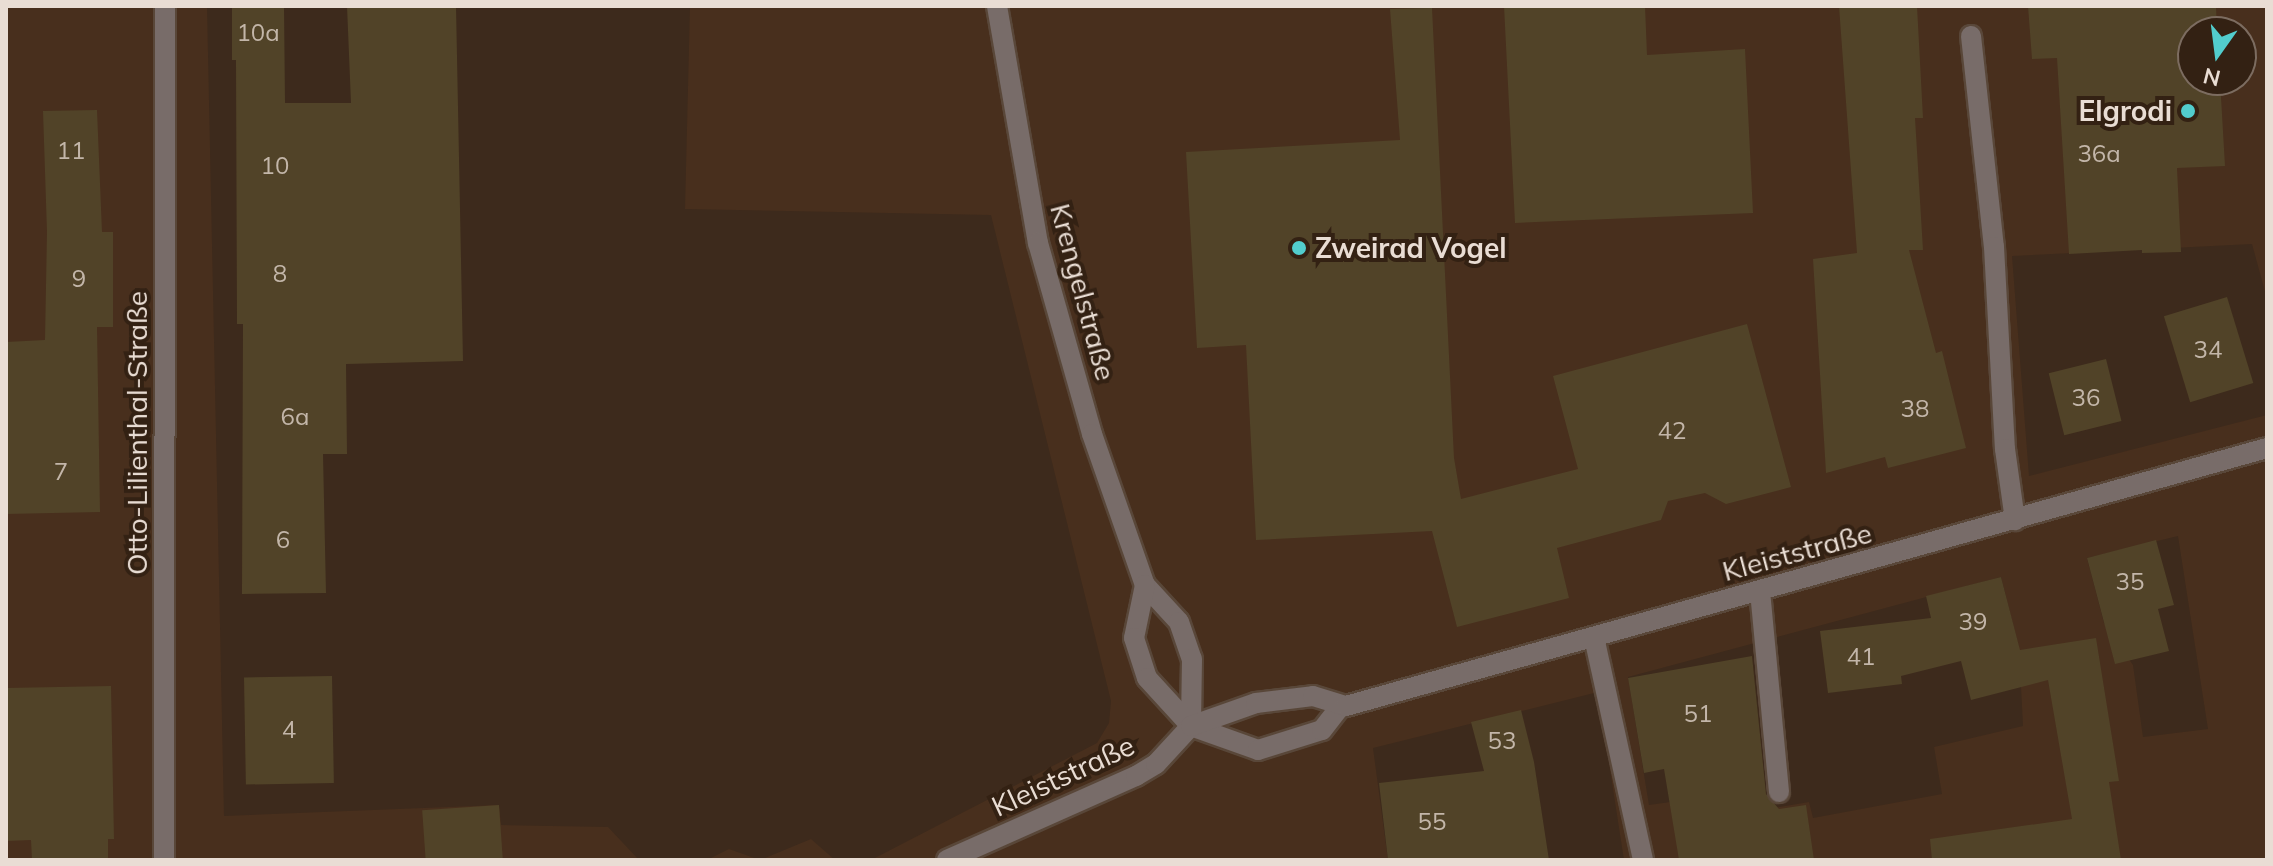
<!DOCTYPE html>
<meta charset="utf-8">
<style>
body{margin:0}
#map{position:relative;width:2273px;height:866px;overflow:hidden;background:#3d2a1c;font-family:Mulish,sans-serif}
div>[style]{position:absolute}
.built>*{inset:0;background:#482f1d}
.building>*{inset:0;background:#514328;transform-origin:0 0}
.roads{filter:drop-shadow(2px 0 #594739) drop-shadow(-2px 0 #594739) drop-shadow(0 2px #594739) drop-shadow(0 -2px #594739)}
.minor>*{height:20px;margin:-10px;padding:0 10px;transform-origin:10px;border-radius:10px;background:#786c69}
.dots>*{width:22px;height:22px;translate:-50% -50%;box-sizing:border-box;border:4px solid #332113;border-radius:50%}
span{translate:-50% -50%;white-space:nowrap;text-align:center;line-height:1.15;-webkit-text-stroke:8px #332113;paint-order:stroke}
.number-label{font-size:24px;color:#c3b6a9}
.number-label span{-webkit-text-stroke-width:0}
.poi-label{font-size:28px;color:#e9ddd4;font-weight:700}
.right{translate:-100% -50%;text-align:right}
.left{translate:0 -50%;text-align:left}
.street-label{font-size:28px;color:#e9ddd4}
.frame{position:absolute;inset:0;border:8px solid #e9ddd4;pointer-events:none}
.north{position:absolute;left:2177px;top:16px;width:80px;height:80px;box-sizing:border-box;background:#332113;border:2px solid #7c6c60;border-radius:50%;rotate:194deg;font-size:22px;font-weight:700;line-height:32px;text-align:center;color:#e9ddd4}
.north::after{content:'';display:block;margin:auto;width:28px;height:36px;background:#52cdcd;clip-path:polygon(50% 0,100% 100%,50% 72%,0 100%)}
</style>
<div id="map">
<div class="built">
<i style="clip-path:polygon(6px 6px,207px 6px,224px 816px,499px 805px,501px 825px,608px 827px,639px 860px,6px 860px)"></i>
<i style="clip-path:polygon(evenodd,690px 6px,2267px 6px,2267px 299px,2252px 244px,2012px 256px,2029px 476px,2267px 415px,2267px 860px,1624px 860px,1598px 692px,1373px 748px,1388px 860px,871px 860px,1097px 743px,1109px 723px,1111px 701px,991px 215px,685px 209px,690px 6px,2193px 32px,2241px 32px,2241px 80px,2193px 80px,2193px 32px,690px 6px,2178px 536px,2208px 729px,2143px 737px,2133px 665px,2104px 623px,2087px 558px,2178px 536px,690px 6px,2001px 577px,2019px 648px,2023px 726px,1934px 747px,1942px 794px,1813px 818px,1809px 802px,1710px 819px,1706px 797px,1649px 805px,1628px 677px,2001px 577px)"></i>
<i style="clip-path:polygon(811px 839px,835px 860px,707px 860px,729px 849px,760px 860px)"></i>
</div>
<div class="building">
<i style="clip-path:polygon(232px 6px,284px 6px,285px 103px,351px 103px,347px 6px,456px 6px,463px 361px,346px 364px,347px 454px,323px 454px,326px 593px,242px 594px,243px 324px,237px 324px,236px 60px,232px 60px)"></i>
<i style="clip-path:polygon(1504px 6px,1645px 6px,1647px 55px,1745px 49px,1753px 213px,1515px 223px)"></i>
<i style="clip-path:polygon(1839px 6px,1917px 6px,1923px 118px,1915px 118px,1923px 250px,1909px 250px,1936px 353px,1942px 351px,1966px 448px,1888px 468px,1885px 457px,1826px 473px,1813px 259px,1857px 253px)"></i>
<i style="clip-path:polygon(2028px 6px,2216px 6px,2217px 32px,2193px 32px,2193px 80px,2220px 80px,2225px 166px,2177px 168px,2181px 252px,2142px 253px,2142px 250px,2069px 254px,2057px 58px,2032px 59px)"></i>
<i style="clip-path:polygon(1432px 8px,1454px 458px,1461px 499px,1578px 469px,1553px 376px,1747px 324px,1791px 487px,1726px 504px,1705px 493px,1668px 501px,1661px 520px,1557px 548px,1569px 598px,1457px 627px,1432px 531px,1256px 540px,1246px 345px,1197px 348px,1186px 152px,1400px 140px,1390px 9px)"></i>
<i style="clip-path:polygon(97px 110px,102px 232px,113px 232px,113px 327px,97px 327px,100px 512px,6px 514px,6px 342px,45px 340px,47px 232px,43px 111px)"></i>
<i style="left:2227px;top:297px;width:90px;height:66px;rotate:73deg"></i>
<i style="left:2106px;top:359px;width:64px;height:59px;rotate:76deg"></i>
<i style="clip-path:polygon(2156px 540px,2174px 605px,2158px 609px,2169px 651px,2115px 664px,2087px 558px)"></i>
<i style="clip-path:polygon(2001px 577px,2020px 650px,2096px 638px,2119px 781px,2109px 782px,2121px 860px,1932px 860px,1930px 839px,2072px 819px,2048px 680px,1971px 700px,1961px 661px,1901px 676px,1902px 684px,1828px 693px,1820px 631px,1931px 618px,1926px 596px)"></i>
<i style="clip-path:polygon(1752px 656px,1766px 794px,1779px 809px,1806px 805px,1814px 860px,1679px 860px,1664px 769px,1644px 773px,1628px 678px)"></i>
<i style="left:332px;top:676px;width:107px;height:88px;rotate:89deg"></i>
<i style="clip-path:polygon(111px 686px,114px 839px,108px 839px,108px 860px,32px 860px,31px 840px,6px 841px,6px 688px)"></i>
<i style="clip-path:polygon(1521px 710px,1534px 762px,1549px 860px,1388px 860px,1379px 783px,1484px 771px,1471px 722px)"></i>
<i style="left:499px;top:805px;width:55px;height:77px;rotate:86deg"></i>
</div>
<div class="roads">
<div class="minor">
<i style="left:997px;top:6px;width:241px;rotate:80.2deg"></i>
<i style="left:1038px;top:243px;width:198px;rotate:74.2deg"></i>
<i style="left:1092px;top:434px;width:160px;rotate:70.7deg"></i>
<i style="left:1145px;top:585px;width:50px;rotate:47.4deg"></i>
<i style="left:1179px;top:622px;width:39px;rotate:71deg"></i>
<i style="left:1192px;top:659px;width:67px;rotate:90.9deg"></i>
<i style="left:1971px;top:36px;width:212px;rotate:83.8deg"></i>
<i style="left:1994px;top:247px;width:202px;rotate:86.9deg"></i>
<i style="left:2005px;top:449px;width:72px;rotate:82deg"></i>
<i style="left:1145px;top:585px;width:54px;rotate:101.7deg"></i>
<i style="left:1134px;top:638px;width:42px;rotate:72deg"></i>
<i style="left:1147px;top:678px;width:65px;rotate:47.5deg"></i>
<i style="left:1191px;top:726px;width:71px;rotate:19.7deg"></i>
<i style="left:1258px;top:750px;width:67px;rotate:-17.4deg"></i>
<i style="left:1322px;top:730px;width:29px;rotate:-52deg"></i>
<i style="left:1760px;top:591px;width:202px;rotate:84.6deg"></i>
<i style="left:1594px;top:637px;width:228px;rotate:77.6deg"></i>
<i style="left:164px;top:860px;width:854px;rotate:-89.93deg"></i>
<i style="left:947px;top:860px;width:207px;rotate:-24deg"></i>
<i style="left:1136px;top:776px;width:23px;rotate:-31deg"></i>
<i style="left:1156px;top:764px;width:52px;rotate:-47.4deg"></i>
<i style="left:1191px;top:726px;width:69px;rotate:-19.5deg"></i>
<i style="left:1256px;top:703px;width:57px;rotate:-7deg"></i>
<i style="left:1313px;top:696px;width:34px;rotate:17deg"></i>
<i style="left:1346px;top:706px;width:956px;rotate:-15.65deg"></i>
</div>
</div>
<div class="dots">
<i style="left:2188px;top:111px;background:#52cdcd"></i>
<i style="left:1299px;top:248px;background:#52cdcd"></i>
</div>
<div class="number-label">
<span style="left:258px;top:33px">10a</span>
<span style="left:71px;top:151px">11</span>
<span style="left:2099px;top:154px">36a</span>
<span style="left:275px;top:166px">10</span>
<span style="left:280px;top:274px">8</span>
<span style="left:79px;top:279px">9</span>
<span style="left:2208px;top:350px">34</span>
<span style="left:2086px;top:398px">36</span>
<span style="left:1915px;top:409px">38</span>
<span style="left:295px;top:417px">6a</span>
<span style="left:1672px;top:431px">42</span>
<span style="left:61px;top:472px">7</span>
<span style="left:283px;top:540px">6</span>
<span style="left:2130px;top:582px">35</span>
<span style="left:1973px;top:622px">39</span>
<span style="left:1861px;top:657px">41</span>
<span style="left:1698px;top:714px">51</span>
<span style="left:289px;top:730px">4</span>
<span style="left:1502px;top:741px">53</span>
<span style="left:1432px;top:822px">55</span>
</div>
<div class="poi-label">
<span class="right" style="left:2172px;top:111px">Elgrodi</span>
<span class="left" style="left:1315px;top:248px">Zweirad Vogel</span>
</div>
<div class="street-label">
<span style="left:1083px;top:292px;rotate:75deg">Krengelstraße</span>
<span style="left:137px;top:433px;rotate:-90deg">Otto-Lilienthal-Straße</span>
<span style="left:1797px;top:552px;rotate:-15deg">Kleiststraße</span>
<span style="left:1063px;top:776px;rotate:-25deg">Kleiststraße</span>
</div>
<div class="frame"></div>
<div class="north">N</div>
</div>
